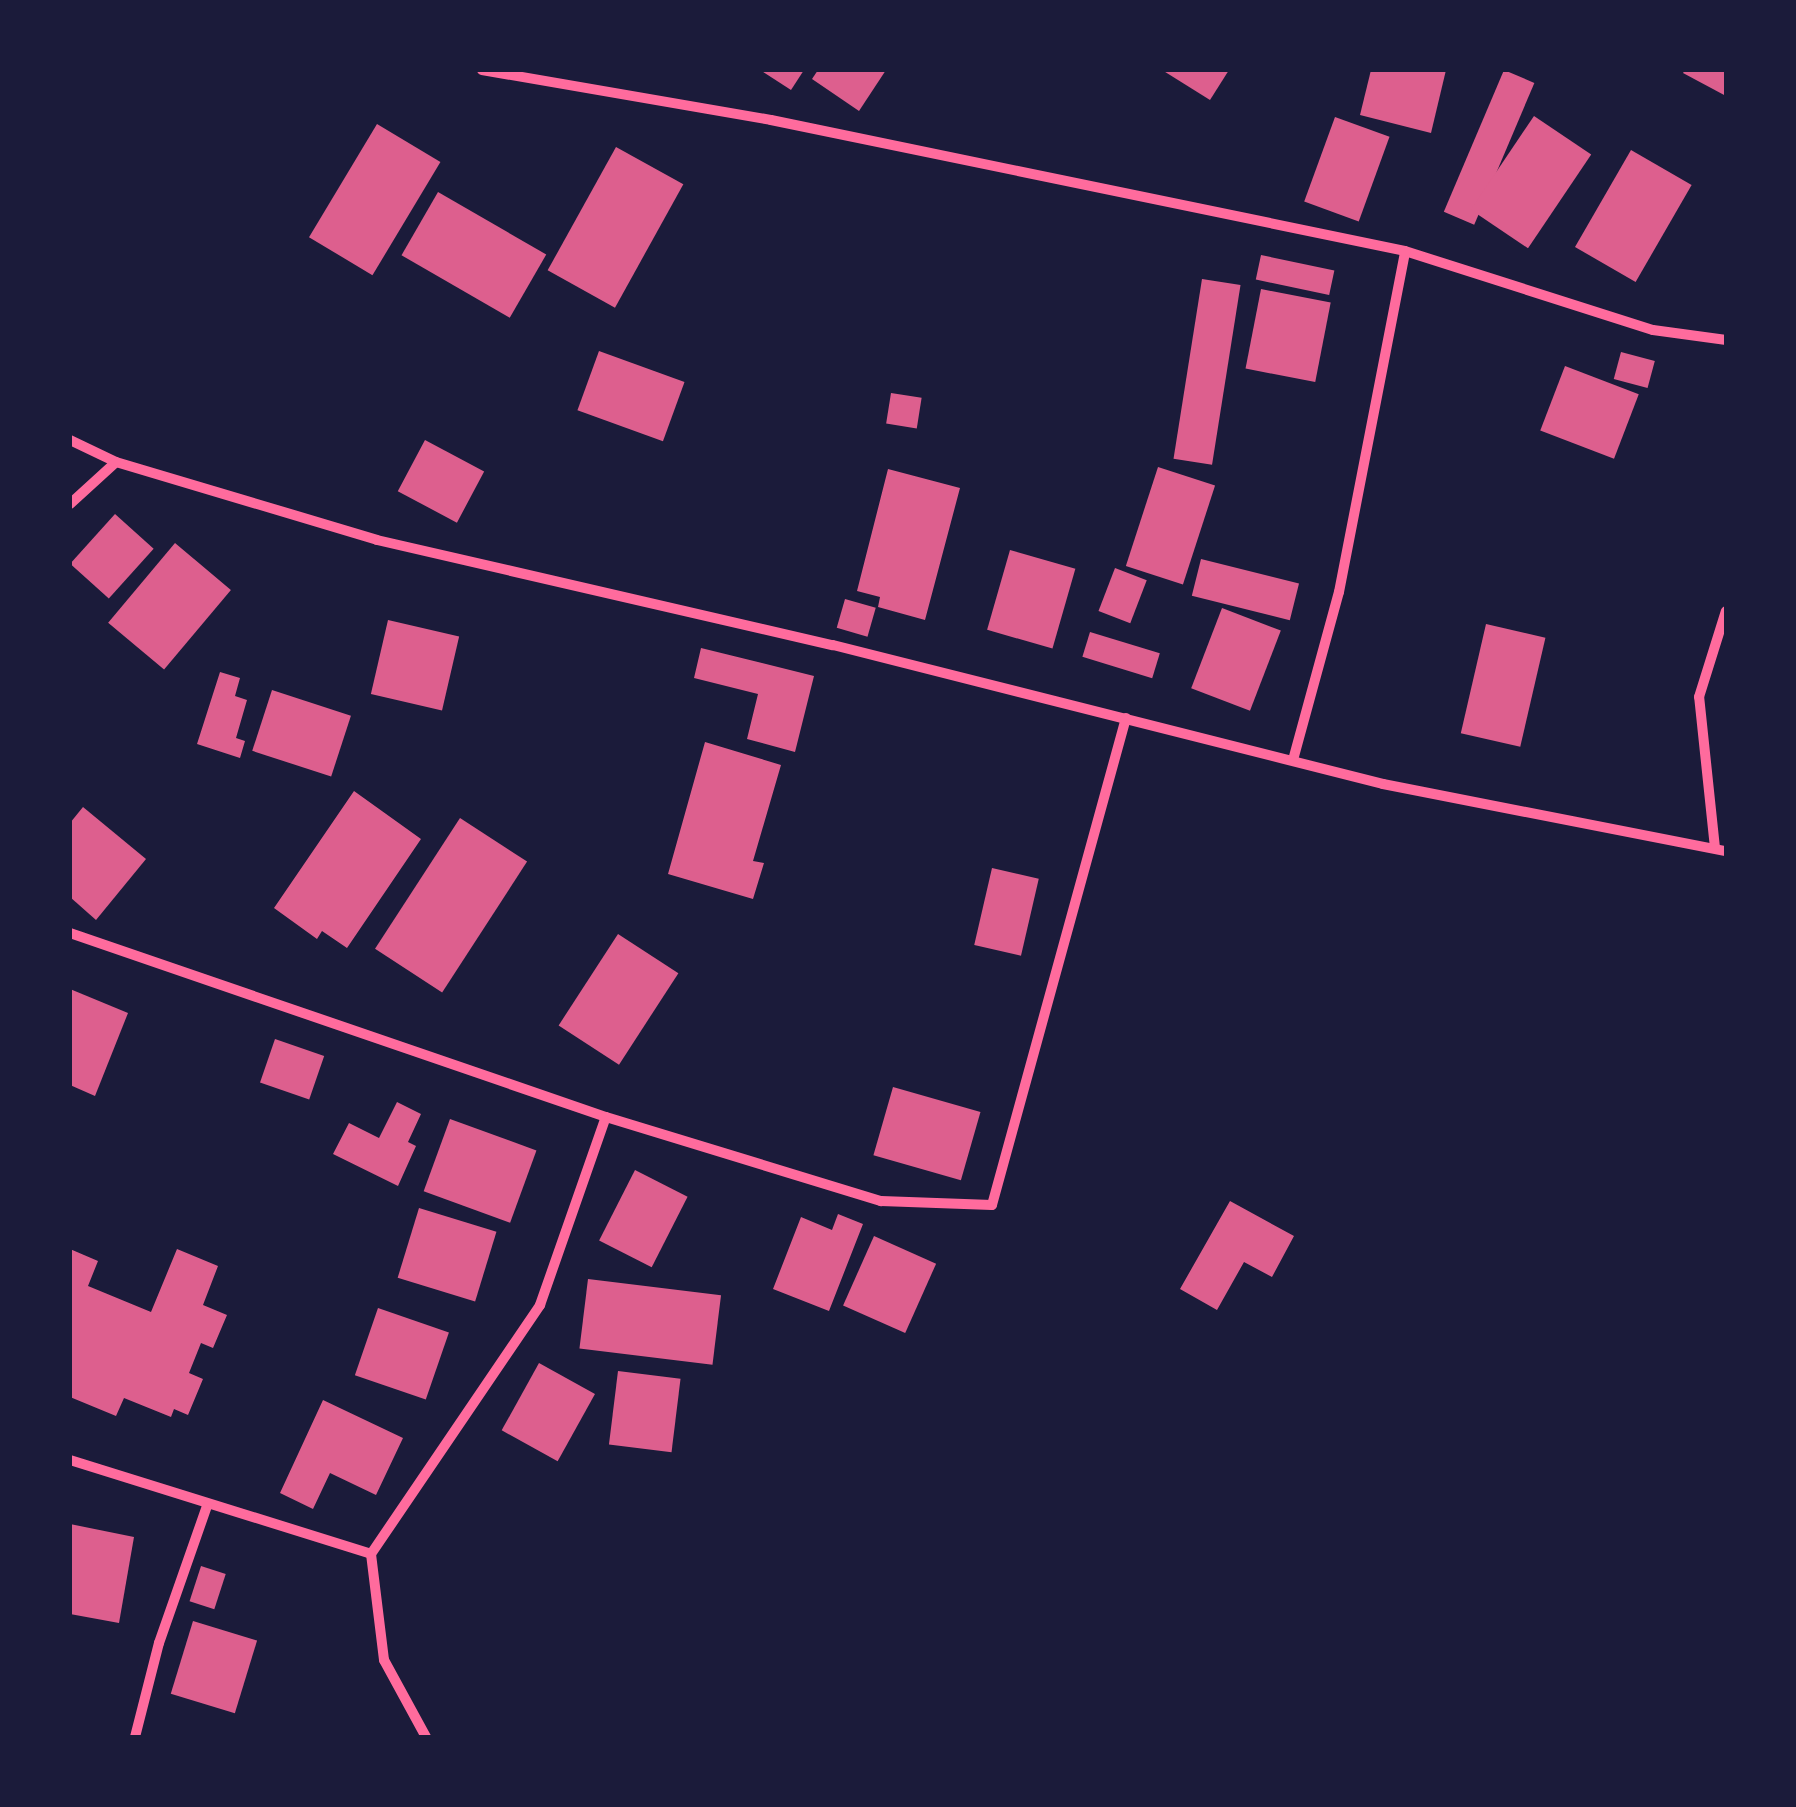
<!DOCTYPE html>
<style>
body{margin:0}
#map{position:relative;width:1796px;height:1807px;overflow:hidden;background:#1b1b3a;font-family:Ubuntu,sans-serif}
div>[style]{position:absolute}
.building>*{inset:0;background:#dd5f8e;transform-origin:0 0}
.minor>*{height:10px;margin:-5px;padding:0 5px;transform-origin:5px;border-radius:5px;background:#ff6b9d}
span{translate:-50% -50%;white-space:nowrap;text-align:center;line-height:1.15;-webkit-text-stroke:10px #1b1b3a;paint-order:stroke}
.frame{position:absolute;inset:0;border:72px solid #1b1b3a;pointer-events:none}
</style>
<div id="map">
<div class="building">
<i style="clip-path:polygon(760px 70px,804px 70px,791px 90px)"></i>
<i style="clip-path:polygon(818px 70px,886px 70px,859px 111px,812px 79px)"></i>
<i style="clip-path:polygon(1162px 70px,1229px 70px,1210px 100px)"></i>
<i style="clip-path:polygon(1371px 70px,1446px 70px,1431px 133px,1360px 115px)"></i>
<i style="left:1504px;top:70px;width:33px;height:154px;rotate:23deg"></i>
<i style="clip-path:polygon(1685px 70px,1726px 70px,1726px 96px,1683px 73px)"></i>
<i style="left:1534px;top:116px;width:69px;height:113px;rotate:34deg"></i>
<i style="left:1335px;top:117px;width:58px;height:90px;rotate:20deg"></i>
<i style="left:377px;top:124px;width:74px;height:132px;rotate:31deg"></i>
<i style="left:616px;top:147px;width:77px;height:141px;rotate:29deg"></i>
<i style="left:1631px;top:150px;width:70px;height:112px;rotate:30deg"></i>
<i style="left:438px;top:192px;width:125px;height:73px;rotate:30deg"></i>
<i style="left:1261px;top:255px;width:75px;height:25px;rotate:12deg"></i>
<i style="left:1202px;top:279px;width:39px;height:182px;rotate:9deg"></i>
<i style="left:1261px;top:289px;width:71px;height:81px;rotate:11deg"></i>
<i style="left:599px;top:351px;width:91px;height:63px;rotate:20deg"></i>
<i style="left:1621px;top:352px;width:35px;height:28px;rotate:15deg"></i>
<i style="left:1565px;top:366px;width:79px;height:69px;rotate:21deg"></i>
<i style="left:891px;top:393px;width:31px;height:31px;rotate:9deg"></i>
<i style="left:425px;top:440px;width:67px;height:58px;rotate:28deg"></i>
<i style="left:1158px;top:467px;width:60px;height:104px;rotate:18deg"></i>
<i style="clip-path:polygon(888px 469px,960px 488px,925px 620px,878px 607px,880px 597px,857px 591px)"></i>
<i style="left:115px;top:514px;width:52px;height:67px;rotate:42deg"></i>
<i style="left:175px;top:543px;width:73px;height:104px;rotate:40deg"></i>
<i style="left:1010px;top:550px;width:68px;height:83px;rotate:16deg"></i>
<i style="left:1201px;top:559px;width:101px;height:38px;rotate:14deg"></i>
<i style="left:1115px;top:568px;width:34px;height:46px;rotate:21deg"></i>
<i style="left:845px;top:599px;width:32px;height:30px;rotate:16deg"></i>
<i style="left:1222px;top:608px;width:63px;height:86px;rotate:21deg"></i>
<i style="left:388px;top:620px;width:73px;height:76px;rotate:13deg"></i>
<i style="left:1486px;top:624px;width:61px;height:112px;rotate:13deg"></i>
<i style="left:1090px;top:632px;width:73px;height:26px;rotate:17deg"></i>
<i style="clip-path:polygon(701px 648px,814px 676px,795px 752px,747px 739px,758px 694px,694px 678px)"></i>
<i style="clip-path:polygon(220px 672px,240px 678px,235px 696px,247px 700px,236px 738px,245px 741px,240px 758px,197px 744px)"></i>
<i style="left:272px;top:690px;width:83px;height:64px;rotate:18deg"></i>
<i style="clip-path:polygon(705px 742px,781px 765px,753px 861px,764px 863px,753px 899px,668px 874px)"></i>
<i style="clip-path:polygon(354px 791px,421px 839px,347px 948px,322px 931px,317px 939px,274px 908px)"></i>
<i style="clip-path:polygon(83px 807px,146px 859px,96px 920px,70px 897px,70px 823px)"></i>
<i style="left:460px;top:818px;width:80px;height:156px;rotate:33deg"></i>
<i style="left:992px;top:868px;width:48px;height:79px;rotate:13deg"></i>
<i style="left:618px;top:934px;width:72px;height:109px;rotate:33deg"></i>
<i style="clip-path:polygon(70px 989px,128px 1013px,95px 1096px,70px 1085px)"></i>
<i style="left:275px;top:1039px;width:52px;height:46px;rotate:19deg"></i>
<i style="left:893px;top:1087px;width:91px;height:71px;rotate:16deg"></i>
<i style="clip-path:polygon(397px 1102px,421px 1114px,408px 1142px,416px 1146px,398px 1186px,333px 1154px,349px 1123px,379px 1138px)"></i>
<i style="left:450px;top:1119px;width:92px;height:77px;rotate:20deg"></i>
<i style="left:635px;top:1170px;width:59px;height:79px;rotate:27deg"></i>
<i style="clip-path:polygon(1230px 1201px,1294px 1236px,1272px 1277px,1244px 1262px,1217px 1310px,1180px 1289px)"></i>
<i style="left:419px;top:1208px;width:81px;height:73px;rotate:17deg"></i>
<i style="clip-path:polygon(838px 1214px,863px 1224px,829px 1311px,773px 1289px,801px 1217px,832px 1230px)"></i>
<i style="left:874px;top:1236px;width:68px;height:76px;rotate:24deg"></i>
<i style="clip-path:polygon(70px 1249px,98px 1261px,88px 1286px,151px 1312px,177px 1249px,218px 1266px,203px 1305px,227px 1315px,213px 1348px,201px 1343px,189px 1373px,203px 1379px,188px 1415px,174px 1409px,171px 1417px,124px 1398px,116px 1416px,70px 1397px)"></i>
<i style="left:588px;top:1279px;width:134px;height:70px;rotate:7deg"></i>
<i style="left:378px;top:1308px;width:75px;height:71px;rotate:19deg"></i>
<i style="left:539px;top:1363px;width:64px;height:77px;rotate:29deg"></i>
<i style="left:618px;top:1371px;width:63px;height:74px;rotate:7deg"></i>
<i style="clip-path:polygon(323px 1400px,403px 1438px,376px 1495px,330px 1473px,313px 1509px,280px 1493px)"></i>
<i style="clip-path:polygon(70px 1524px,134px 1537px,119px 1623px,70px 1614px)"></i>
<i style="left:201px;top:1566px;width:26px;height:37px;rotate:18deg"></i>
<i style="left:193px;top:1621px;width:67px;height:76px;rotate:17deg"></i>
</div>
<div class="minor">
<i style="left:482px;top:70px;width:293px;rotate:9.8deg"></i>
<i style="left:771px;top:120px;width:647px;rotate:11.67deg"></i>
<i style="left:1405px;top:251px;width:260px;rotate:17.7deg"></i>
<i style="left:1653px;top:330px;width:74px;rotate:7.8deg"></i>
<i style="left:70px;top:440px;width:51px;rotate:25.6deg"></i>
<i style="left:116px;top:462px;width:272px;rotate:16.6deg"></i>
<i style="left:377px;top:540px;width:468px;rotate:13deg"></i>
<i style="left:833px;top:645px;width:567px;rotate:14.18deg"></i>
<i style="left:1383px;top:784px;width:349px;rotate:11.1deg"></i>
<i style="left:70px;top:504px;width:62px;rotate:-42.4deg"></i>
<i style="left:1293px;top:760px;width:174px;rotate:-74.7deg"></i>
<i style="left:1339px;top:592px;width:347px;rotate:-79deg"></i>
<i style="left:1715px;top:848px;width:152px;rotate:-96deg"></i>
<i style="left:1699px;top:697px;width:90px;rotate:-72.6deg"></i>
<i style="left:70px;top:933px;width:567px;rotate:18.95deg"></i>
<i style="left:606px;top:1117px;width:288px;rotate:17deg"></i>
<i style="left:881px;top:1201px;width:111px;rotate:2.1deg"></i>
<i style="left:992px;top:1205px;width:505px;rotate:-74.62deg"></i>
<i style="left:70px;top:1460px;width:315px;rotate:17.3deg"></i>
<i style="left:371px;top:1554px;width:301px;rotate:-55.8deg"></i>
<i style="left:540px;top:1305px;width:199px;rotate:-70.7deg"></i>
<i style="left:371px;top:1554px;width:107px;rotate:83deg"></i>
<i style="left:384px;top:1660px;width:88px;rotate:61.4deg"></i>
<i style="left:135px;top:1737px;width:97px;rotate:-75.7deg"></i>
<i style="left:159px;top:1643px;width:145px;rotate:-70.7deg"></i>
</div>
<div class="frame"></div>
</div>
